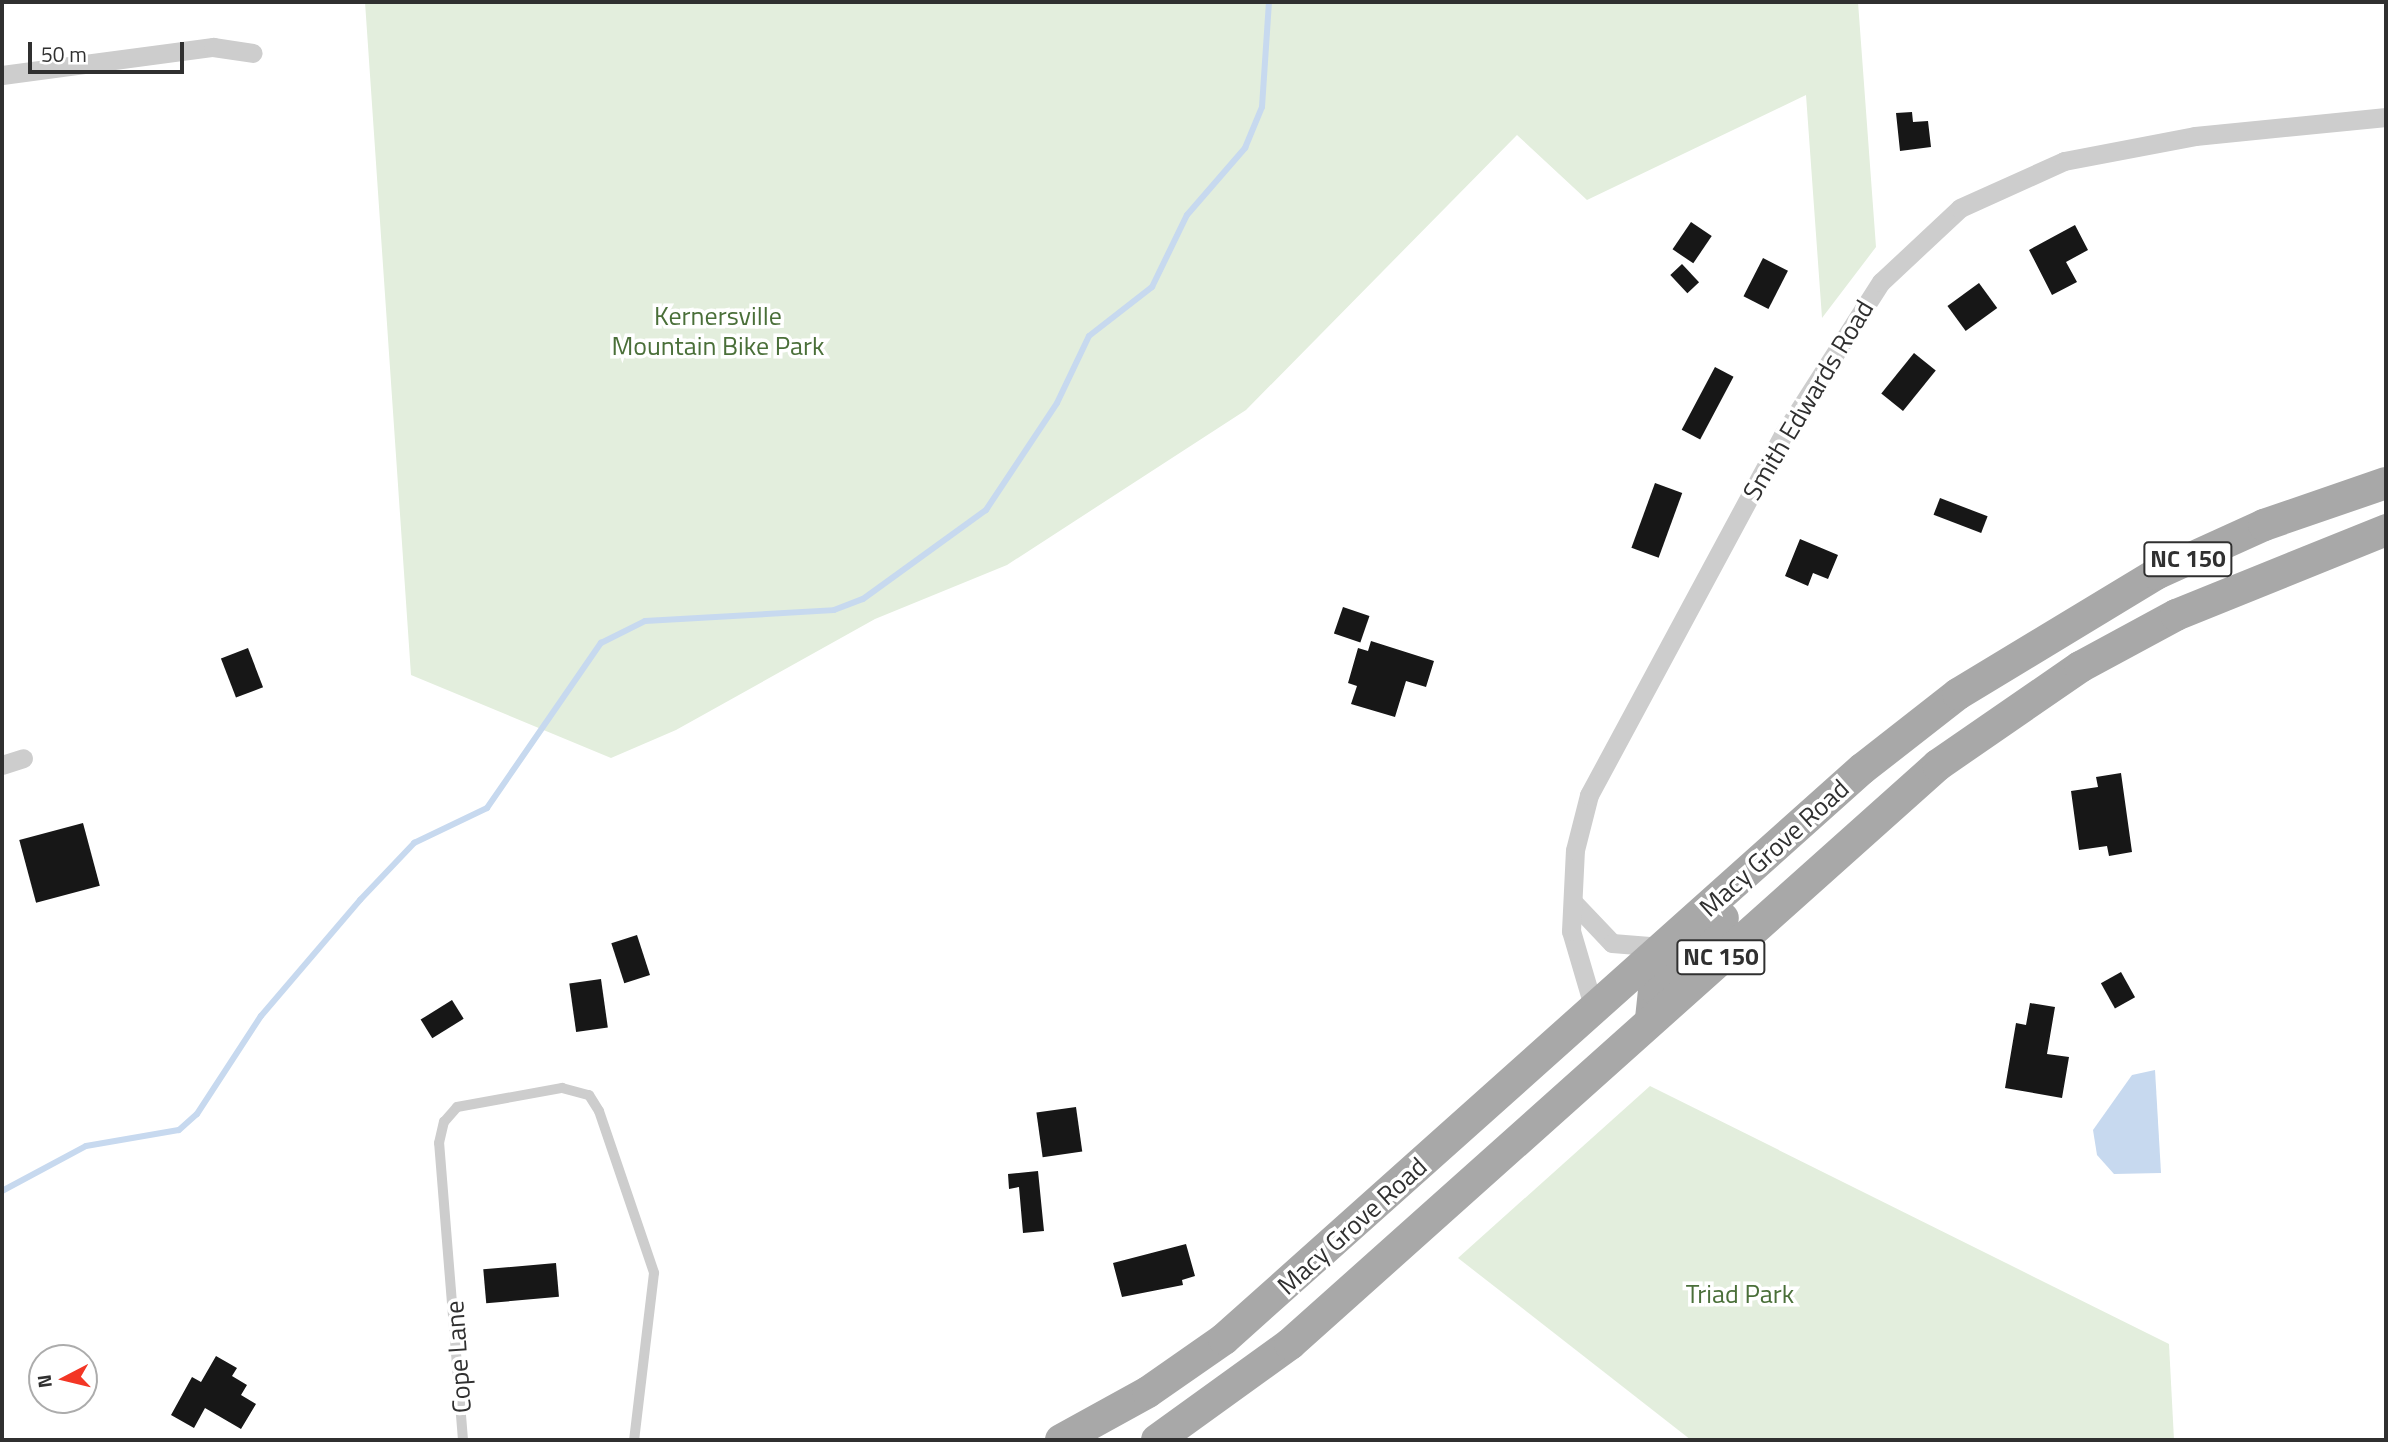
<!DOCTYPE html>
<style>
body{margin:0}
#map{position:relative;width:2388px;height:1442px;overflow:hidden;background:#fff;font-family:"Titillium Web",sans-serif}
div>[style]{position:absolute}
.green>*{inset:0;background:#e3eedd}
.water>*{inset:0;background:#c7d9ef}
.stream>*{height:6px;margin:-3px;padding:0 3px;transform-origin:3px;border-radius:3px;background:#c7d9ef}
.building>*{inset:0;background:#171717;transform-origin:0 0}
.service>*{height:10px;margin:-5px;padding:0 5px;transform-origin:5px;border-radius:5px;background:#cdcdcd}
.minor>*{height:19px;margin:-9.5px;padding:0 9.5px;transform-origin:9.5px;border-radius:9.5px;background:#cdcdcd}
.primary>*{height:32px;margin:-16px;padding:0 16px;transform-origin:16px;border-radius:16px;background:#a8a8a8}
span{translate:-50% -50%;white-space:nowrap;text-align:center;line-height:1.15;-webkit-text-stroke:7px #fff;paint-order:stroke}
.shield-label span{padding:2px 5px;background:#fff;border:2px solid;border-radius:5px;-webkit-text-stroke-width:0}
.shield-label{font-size:24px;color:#303030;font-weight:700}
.park-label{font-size:26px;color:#4a6f39}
.street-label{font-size:26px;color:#303030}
.frame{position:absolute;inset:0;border:4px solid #303030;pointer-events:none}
.north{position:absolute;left:28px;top:1344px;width:70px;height:70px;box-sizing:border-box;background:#fff;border:2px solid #acacac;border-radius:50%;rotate:263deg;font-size:19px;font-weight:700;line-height:28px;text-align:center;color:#303030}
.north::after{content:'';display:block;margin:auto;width:24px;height:32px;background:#f33625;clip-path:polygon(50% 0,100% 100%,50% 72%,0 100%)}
.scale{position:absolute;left:28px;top:42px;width:156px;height:32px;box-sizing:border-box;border:4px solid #303030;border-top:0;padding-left:9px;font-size:21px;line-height:24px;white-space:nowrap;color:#303030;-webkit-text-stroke:5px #fff;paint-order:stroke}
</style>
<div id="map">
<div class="green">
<i style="clip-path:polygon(365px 2px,1858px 2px,1876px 247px,1822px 318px,1806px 95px,1587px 200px,1517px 135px,1246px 410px,1007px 565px,875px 619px,676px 730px,611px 758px,411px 675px)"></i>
<i style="clip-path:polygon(1650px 1086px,2169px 1344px,2174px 1440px,1691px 1440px,1458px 1258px)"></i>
</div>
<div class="water">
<i style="clip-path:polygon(2155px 1070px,2161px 1173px,2114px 1174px,2097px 1155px,2093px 1130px,2132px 1075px)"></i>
</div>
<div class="stream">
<i style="left:2px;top:1191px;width:95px;rotate:-28.2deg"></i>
<i style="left:86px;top:1146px;width:94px;rotate:-9.8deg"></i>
<i style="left:179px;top:1130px;width:24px;rotate:-42deg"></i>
<i style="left:197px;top:1114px;width:117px;rotate:-56.9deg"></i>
<i style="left:261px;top:1016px;width:153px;rotate:-49.5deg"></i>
<i style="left:360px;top:900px;width:79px;rotate:-46.5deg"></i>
<i style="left:414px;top:843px;width:81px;rotate:-25.6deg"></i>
<i style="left:487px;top:808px;width:201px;rotate:-55.4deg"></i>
<i style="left:601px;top:643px;width:49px;rotate:-26.6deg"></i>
<i style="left:645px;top:621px;width:189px;rotate:-3.3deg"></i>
<i style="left:834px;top:610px;width:31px;rotate:-21deg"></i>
<i style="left:863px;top:599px;width:152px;rotate:-35.9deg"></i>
<i style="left:986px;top:510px;width:128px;rotate:-56.4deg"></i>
<i style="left:1057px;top:403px;width:74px;rotate:-64.5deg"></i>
<i style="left:1089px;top:336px;width:80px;rotate:-37.9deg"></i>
<i style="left:1152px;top:287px;width:80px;rotate:-64.1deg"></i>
<i style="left:1187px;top:215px;width:89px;rotate:-49.1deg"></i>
<i style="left:1245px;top:148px;width:44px;rotate:-67.5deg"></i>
<i style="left:1262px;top:107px;width:105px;rotate:-86.2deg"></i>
</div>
<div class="building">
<i style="clip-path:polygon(1912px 112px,1913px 122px,1928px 121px,1931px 147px,1900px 151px,1896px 113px)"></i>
<i style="left:1691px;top:222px;width:25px;height:33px;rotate:34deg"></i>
<i style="clip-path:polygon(2075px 225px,2088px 250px,2066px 262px,2077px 282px,2052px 295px,2029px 250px)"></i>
<i style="left:1763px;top:258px;width:28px;height:43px;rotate:27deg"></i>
<i style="left:1682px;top:264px;width:25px;height:16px;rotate:47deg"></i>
<i style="left:1979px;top:283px;width:31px;height:39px;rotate:54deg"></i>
<i style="left:1914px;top:353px;width:28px;height:52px;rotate:39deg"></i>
<i style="left:1715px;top:367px;width:21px;height:71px;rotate:28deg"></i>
<i style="left:1655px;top:483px;width:29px;height:69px;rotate:20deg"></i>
<i style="left:1940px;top:498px;width:51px;height:18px;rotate:21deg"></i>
<i style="clip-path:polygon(1800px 539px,1838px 555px,1828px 579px,1813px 573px,1808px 586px,1785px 576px)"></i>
<i style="left:1343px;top:607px;width:28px;height:28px;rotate:19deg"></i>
<i style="clip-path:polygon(1371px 641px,1434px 661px,1426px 687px,1406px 681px,1395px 717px,1351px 704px,1357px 686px,1348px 683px,1358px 648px,1368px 651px)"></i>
<i style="left:248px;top:648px;width:42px;height:29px;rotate:69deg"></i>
<i style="clip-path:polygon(2121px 773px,2132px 852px,2109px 856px,2107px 846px,2079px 850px,2071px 791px,2098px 787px,2096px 777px)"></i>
<i style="left:83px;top:823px;width:65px;height:66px;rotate:75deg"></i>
<i style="left:637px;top:935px;width:42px;height:27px;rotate:72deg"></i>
<i style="left:2121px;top:972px;width:29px;height:23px;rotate:61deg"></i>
<i style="left:601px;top:979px;width:49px;height:32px;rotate:82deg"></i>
<i style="left:452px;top:1000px;width:22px;height:37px;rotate:58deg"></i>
<i style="clip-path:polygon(2030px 1003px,2055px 1007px,2047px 1054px,2069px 1057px,2062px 1098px,2005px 1088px,2016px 1023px,2026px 1025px)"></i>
<i style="left:1076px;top:1107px;width:45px;height:40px;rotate:82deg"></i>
<i style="clip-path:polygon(1038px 1171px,1044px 1231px,1023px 1233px,1019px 1187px,1009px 1189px,1008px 1174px)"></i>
<i style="clip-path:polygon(1186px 1244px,1195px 1276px,1182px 1280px,1183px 1285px,1122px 1297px,1113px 1263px)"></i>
<i style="left:556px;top:1263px;width:34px;height:73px;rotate:85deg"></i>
<i style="clip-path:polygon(216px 1356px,237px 1368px,232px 1376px,247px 1385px,241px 1395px,256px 1404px,241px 1429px,205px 1408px,194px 1428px,171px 1415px,192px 1377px,201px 1382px)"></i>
</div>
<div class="service">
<i style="left:463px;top:1440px;width:298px;rotate:-94.6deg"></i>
<i style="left:439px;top:1143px;width:22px;rotate:-77deg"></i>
<i style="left:444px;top:1122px;width:20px;rotate:-49deg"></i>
<i style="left:457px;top:1107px;width:107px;rotate:-10.3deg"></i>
<i style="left:562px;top:1088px;width:28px;rotate:15deg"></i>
<i style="left:589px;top:1095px;width:19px;rotate:58deg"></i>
<i style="left:599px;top:1111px;width:171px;rotate:71.2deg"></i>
<i style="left:654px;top:1273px;width:168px;rotate:96.8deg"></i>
</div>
<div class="minor">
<i style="left:2px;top:75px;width:213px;rotate:-7.6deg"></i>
<i style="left:213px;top:47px;width:40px;rotate:8.5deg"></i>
<i style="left:2px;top:765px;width:22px;rotate:-18deg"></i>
<i style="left:1574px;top:903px;width:55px;rotate:46.5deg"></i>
<i style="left:1612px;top:943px;width:50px;rotate:4.6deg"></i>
<i style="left:1594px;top:1009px;width:81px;rotate:-106.4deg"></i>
<i style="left:1571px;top:931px;width:81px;rotate:-87.2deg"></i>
<i style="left:1575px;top:850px;width:57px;rotate:-75.7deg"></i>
<i style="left:1589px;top:795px;width:409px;rotate:-61.7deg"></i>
<i style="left:1783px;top:435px;width:182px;rotate:-57.4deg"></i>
<i style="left:1881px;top:282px;width:108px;rotate:-43.1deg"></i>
<i style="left:1960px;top:208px;width:114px;rotate:-24.3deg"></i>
<i style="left:2064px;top:161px;width:133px;rotate:-10.8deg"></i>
<i style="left:2195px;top:136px;width:192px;rotate:-5.7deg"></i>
</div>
<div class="primary">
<i style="left:1651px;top:1019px;width:31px;rotate:-84deg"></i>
<i style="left:1654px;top:988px;width:98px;rotate:-45.4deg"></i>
<i style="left:1061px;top:1440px;width:99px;rotate:-28.9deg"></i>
<i style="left:1148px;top:1392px;width:93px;rotate:-34.9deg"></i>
<i style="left:1224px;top:1339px;width:856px;rotate:-41.78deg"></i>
<i style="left:1862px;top:769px;width:122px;rotate:-38deg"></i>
<i style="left:1958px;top:694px;width:232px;rotate:-31.2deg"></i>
<i style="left:2156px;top:574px;width:119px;rotate:-24.4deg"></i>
<i style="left:2264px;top:525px;width:129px;rotate:-19deg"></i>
<i style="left:1157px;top:1440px;width:164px;rotate:-35.8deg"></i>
<i style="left:1290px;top:1344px;width:869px;rotate:-41.78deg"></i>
<i style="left:1938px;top:765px;width:173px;rotate:-34.6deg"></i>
<i style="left:2080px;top:667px;width:109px;rotate:-28.4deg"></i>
<i style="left:2176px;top:615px;width:227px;rotate:-22deg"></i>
</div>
<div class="shield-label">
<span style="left:2188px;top:559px">NC 150</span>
<span style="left:1721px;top:957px">NC 150</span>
</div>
<div class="park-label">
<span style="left:718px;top:331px">Kernersville<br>Mountain Bike Park</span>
<span style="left:1740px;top:1294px">Triad Park</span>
</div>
<div class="street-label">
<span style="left:1808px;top:400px;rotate:-59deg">Smith Edwards Road</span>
<span style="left:1774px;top:848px;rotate:-42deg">Macy Grove Road</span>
<span style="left:1352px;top:1226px;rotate:-42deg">Macy Grove Road</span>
<span style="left:458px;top:1357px;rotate:-94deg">Cope Lane</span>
</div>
<div class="frame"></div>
<div class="north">N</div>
<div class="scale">50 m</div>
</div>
